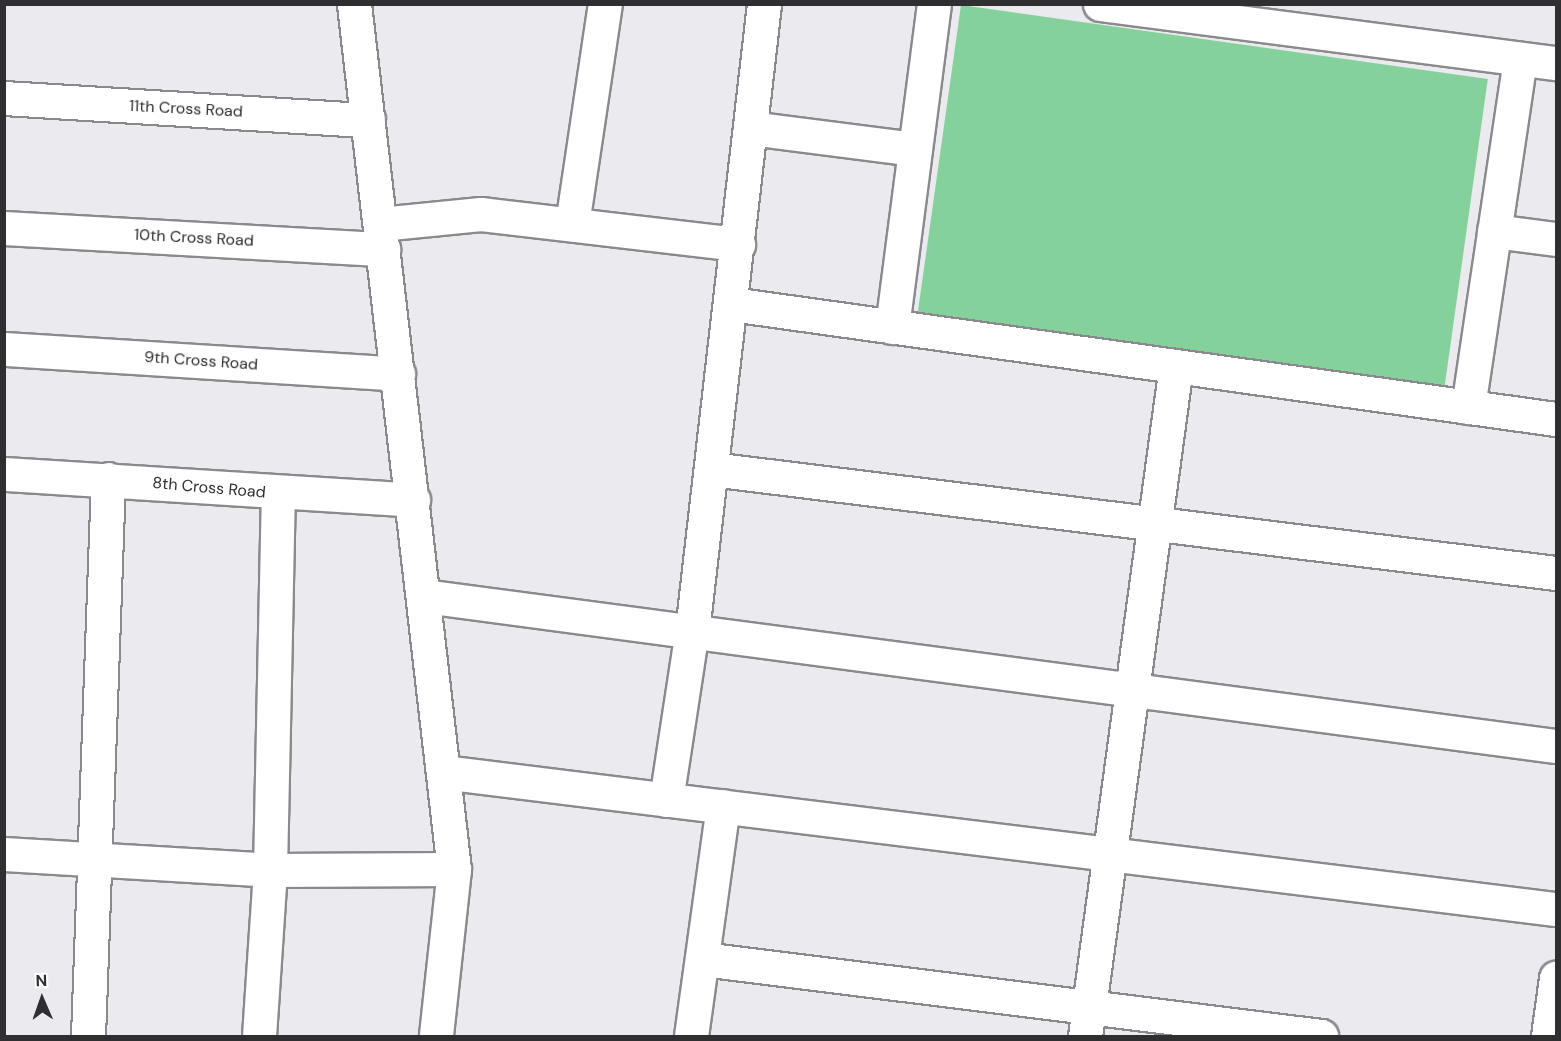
<!DOCTYPE html>
<style>
body{margin:0}
#map{position:relative;width:1561px;height:1041px;overflow:hidden;background:#ebeaee;font-family:"DM Sans",sans-serif}
div>[style]{position:absolute}
.green>*{inset:0;background:#85d19c;transform-origin:0 0}
.roads{filter:drop-shadow(2px 0 #8a898d) drop-shadow(-2px 0 #8a898d) drop-shadow(0 2px #8a898d) drop-shadow(0 -2px #8a898d)}
.minor>*{height:33px;margin:-16.5px;padding:0 16.5px;transform-origin:16.5px;border-radius:16.5px;background:#fff}
span{translate:-50% -50%;white-space:nowrap;text-align:center;line-height:1.15;-webkit-text-stroke:4.5px #fff;paint-order:stroke}
.street-label{font-size:16px;color:#2f2e30}
.frame{position:absolute;inset:0;border:6px solid #2f2e30;pointer-events:none}
.north{position:absolute;left:12px;top:969px;width:60px;height:60px;-webkit-text-stroke:4px #fff;paint-order:stroke;rotate:358deg;font-size:16px;font-weight:700;line-height:24px;text-align:center;color:#2f2e30}
.north::after{content:'';display:block;margin:auto;width:21px;height:27px;background:#2f2e30;clip-path:polygon(50% 0,100% 100%,50% 72%,0 100%)}
</style>
<div id="map">
<div class="green">
<i style="left:961px;top:5px;width:532px;height:311px;rotate:8deg"></i>
</div>
<div class="roads">
<div class="minor">
<i style="left:354px;top:4px;width:871px;rotate:83.41deg"></i>
<i style="left:454px;top:869px;width:168px;rotate:96.2deg"></i>
<i style="left:1100px;top:4px;width:460px;rotate:7.4deg"></i>
<i style="left:4px;top:98px;width:365px;rotate:3.5deg"></i>
<i style="left:750px;top:128px;width:166px;rotate:7.3deg"></i>
<i style="left:380px;top:224px;width:101px;rotate:-5.7deg"></i>
<i style="left:481px;top:214px;width:259px;rotate:6.7deg"></i>
<i style="left:572px;top:224px;width:222px;rotate:-81.5deg"></i>
<i style="left:4px;top:228px;width:380px;rotate:3.2deg"></i>
<i style="left:1494px;top:231px;width:63px;rotate:7.4deg"></i>
<i style="left:731px;top:304px;width:833px;rotate:7.94deg"></i>
<i style="left:892px;top:327px;width:326px;rotate:-82.6deg"></i>
<i style="left:4px;top:349px;width:395px;rotate:3.6deg"></i>
<i style="left:1468px;top:407px;width:352px;rotate:-81.5deg"></i>
<i style="left:711px;top:469px;width:851px;rotate:7.02deg"></i>
<i style="left:4px;top:474px;width:410px;rotate:3.6deg"></i>
<i style="left:424px;top:596px;width:1142px;rotate:7.55deg"></i>
<i style="left:443px;top:772px;width:1121px;rotate:7.02deg"></i>
<i style="left:666px;top:800px;width:171px;rotate:-81.3deg"></i>
<i style="left:692px;top:631px;width:631px;rotate:-83.45deg"></i>
<i style="left:4px;top:854px;width:266px;rotate:3.4deg"></i>
<i style="left:270px;top:870px;width:184px;rotate:-0.3deg"></i>
<i style="left:702px;top:959px;width:624px;rotate:7.09deg"></i>
<i style="left:88px;top:1036px;width:557px;rotate:-87.94deg"></i>
<i style="left:259px;top:1036px;width:166px;rotate:-86.2deg"></i>
<i style="left:270px;top:870px;width:376px;rotate:-88.8deg"></i>
<i style="left:691px;top:1036px;width:232px;rotate:-82.1deg"></i>
<i style="left:1085px;top:1036px;width:676px;rotate:-82.27deg"></i>
<i style="left:1548px;top:1036px;width:59px;rotate:-82.1deg"></i>
</div>
</div>
<div class="street-label">
<span style="left:186px;top:109px;rotate:3deg">11th Cross Road</span>
<span style="left:194px;top:238px;rotate:3deg">10th Cross Road</span>
<span style="left:201px;top:361px;rotate:4deg">9th Cross Road</span>
<span style="left:209px;top:488px;rotate:5deg">8th Cross Road</span>
</div>
<div class="frame"></div>
<div class="north">N</div>
</div>
